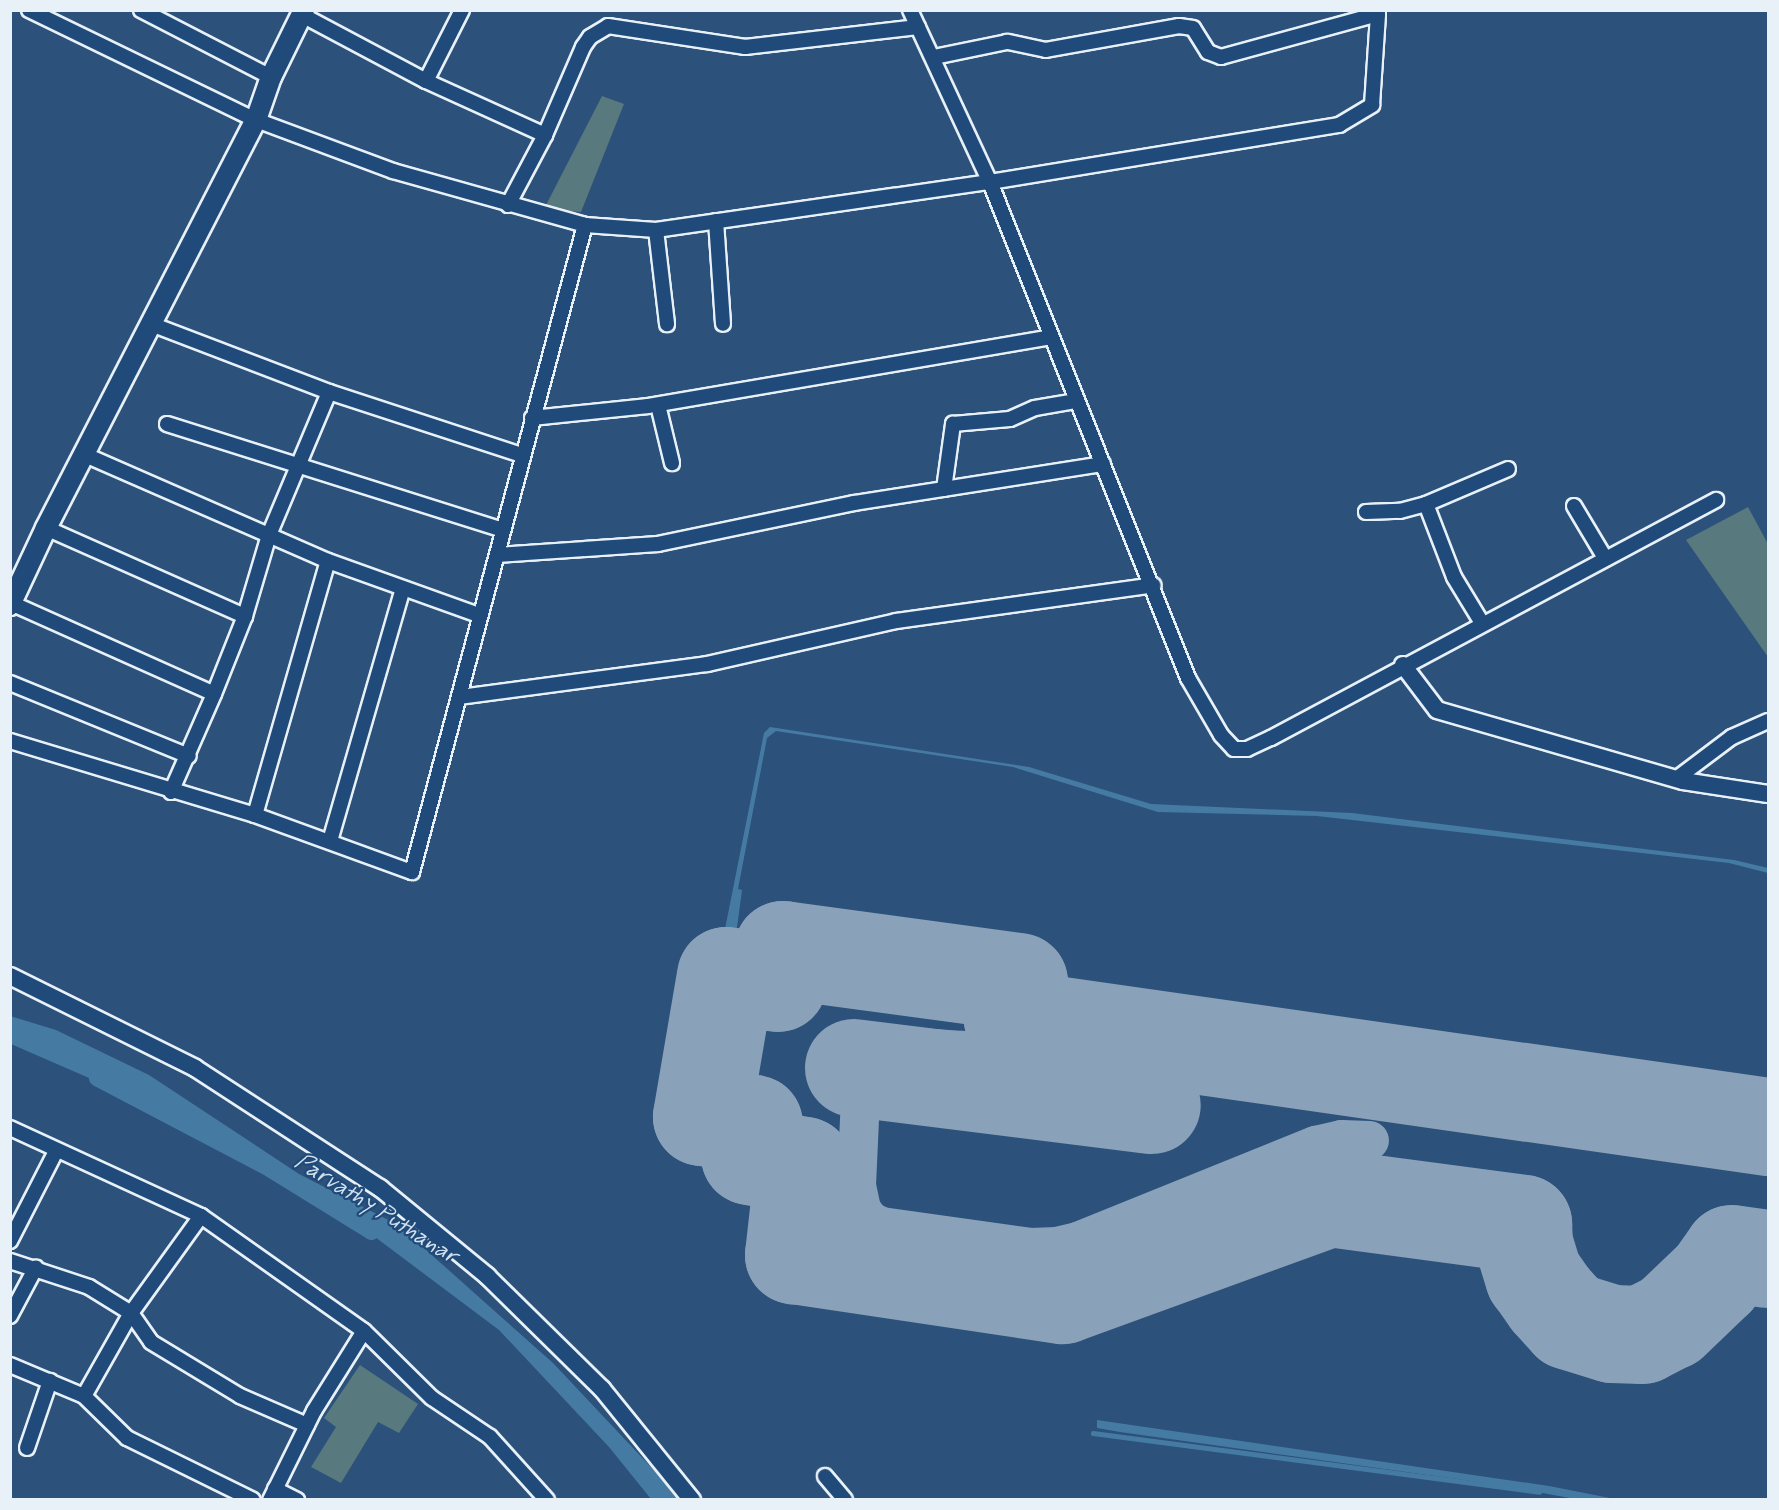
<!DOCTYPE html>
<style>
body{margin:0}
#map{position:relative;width:1779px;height:1510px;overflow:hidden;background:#2c517b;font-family:Mynerve,sans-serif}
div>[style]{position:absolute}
.green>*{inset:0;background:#58797e}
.water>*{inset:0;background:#457ba2}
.stream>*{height:4.5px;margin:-2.25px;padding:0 2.25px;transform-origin:2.25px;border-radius:2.25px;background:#457ba2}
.canal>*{height:15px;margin:-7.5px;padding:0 7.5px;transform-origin:7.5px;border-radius:7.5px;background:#457ba2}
.taxiway>*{height:39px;margin:-19.5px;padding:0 19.5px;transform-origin:19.5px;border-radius:19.5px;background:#8aa1ba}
.runway>*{height:98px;margin:-49px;padding:0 49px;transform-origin:49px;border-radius:49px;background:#8aa1ba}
.roads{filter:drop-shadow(2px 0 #e8f1f8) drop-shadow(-2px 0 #e8f1f8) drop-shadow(0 2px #e8f1f8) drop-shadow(0 -2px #e8f1f8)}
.minor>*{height:14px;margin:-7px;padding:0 7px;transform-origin:7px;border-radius:7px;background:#1f4a7a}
.tertiary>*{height:16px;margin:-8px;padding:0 8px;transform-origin:8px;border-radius:8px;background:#1f4a7a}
.secondary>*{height:20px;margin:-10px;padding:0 10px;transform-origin:10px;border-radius:10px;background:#1f4a7a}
span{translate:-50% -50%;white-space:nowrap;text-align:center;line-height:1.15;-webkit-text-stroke:4.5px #1f4a7a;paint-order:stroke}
.water-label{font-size:24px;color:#d0dfeb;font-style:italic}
.frame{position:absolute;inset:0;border:12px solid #e8f1f8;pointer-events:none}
</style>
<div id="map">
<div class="green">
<i style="clip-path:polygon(602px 96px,624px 104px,581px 212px,544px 209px)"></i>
<i style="clip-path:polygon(1748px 507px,1768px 544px,1768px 657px,1686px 540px)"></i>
<i style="clip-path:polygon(360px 1365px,418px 1404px,399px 1433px,378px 1422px,341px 1483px,311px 1467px,336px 1427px,324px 1418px)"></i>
</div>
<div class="water">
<i style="clip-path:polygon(770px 727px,1029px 767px,1151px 804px,1352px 813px,1734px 860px,1768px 868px,1768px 873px,1729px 863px,1317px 816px,1158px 812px,1013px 767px,776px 731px,767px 738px,738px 889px,742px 890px,736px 935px,724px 934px,764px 733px)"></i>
<i style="clip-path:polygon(10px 1016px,56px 1030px,149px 1075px,299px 1174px,398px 1225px,553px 1363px,681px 1499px,651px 1499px,609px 1447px,499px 1330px,323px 1198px,174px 1115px,11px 1044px)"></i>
<i style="clip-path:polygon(1097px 1420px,1549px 1486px,1615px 1499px,1575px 1499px,1499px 1485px,1120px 1432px,1097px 1428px)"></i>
</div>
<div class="stream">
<i style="left:1093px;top:1433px;width:450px;rotate:7.5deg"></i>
</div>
<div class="canal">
<i style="left:96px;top:1078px;width:195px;rotate:27.7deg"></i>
<i style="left:269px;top:1169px;width:120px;rotate:31.7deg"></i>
</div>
<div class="taxiway">
<i style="left:1094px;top:1101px;width:30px;rotate:-165deg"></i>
<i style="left:1065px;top:1093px;width:112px;rotate:-157.3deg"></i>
<i style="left:962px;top:1050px;width:44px;rotate:-176.1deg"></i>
<i style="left:918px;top:1047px;width:34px;rotate:170deg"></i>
<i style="left:885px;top:1053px;width:20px;rotate:143deg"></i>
<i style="left:869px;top:1065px;width:33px;rotate:106deg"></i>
<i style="left:860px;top:1097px;width:88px;rotate:92.6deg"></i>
<i style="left:856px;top:1185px;width:25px;rotate:78deg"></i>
<i style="left:861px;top:1209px;width:14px;rotate:54deg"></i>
<i style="left:869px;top:1220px;width:13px;rotate:27deg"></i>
<i style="left:881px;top:1226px;width:150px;rotate:8deg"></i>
<i style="left:1030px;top:1247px;width:26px;rotate:-2deg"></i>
<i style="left:1056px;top:1246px;width:22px;rotate:-13deg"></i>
<i style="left:1077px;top:1241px;width:257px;rotate:-22deg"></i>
<i style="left:1315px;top:1145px;width:27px;rotate:-13deg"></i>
<i style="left:1341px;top:1139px;width:28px;rotate:2deg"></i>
</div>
<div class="runway">
<i style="left:854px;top:1068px;width:300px;rotate:7.1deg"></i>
<i style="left:1768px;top:1127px;width:763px;rotate:-171.86deg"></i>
<i style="left:1013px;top:1019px;width:37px;rotate:-81deg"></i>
<i style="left:1019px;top:982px;width:238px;rotate:-172.3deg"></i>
<i style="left:783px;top:950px;width:33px;rotate:99deg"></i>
<i style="left:778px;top:983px;width:52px;rotate:-172.3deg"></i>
<i style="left:726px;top:976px;width:143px;rotate:99.7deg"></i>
<i style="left:702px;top:1117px;width:52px;rotate:7.7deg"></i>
<i style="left:754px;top:1124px;width:32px;rotate:97deg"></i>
<i style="left:750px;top:1156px;width:55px;rotate:10.5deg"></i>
<i style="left:804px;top:1166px;width:90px;rotate:96.4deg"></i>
<i style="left:794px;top:1255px;width:272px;rotate:8.5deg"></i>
<i style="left:1063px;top:1295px;width:283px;rotate:-20deg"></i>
<i style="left:1329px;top:1198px;width:196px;rotate:7.6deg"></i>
<i style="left:1523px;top:1224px;width:20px;rotate:87deg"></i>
<i style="left:1524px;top:1244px;width:34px;rotate:73deg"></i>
<i style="left:1534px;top:1276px;width:29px;rotate:55deg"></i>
<i style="left:1551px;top:1300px;width:28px;rotate:48deg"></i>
<i style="left:1570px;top:1321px;width:44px;rotate:17.2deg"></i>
<i style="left:1612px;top:1334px;width:30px;rotate:2deg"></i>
<i style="left:1642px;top:1335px;width:31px;rotate:-27deg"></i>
<i style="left:1670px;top:1321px;width:62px;rotate:-43.7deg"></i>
<i style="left:1715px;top:1278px;width:29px;rotate:-55deg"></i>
<i style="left:1732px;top:1254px;width:36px;rotate:8deg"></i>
</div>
<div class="roads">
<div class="minor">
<i style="left:29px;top:10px;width:252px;rotate:25.9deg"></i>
<i style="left:256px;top:120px;width:146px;rotate:20.4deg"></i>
<i style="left:393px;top:171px;width:199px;rotate:15.7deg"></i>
<i style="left:585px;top:225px;width:71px;rotate:4deg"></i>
<i style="left:656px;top:230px;width:337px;rotate:-8.2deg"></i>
<i style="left:990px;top:182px;width:354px;rotate:-9.3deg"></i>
<i style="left:1339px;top:125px;width:39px;rotate:-31deg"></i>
<i style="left:1372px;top:105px;width:91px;rotate:-86.2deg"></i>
<i style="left:1378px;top:14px;width:163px;rotate:164.7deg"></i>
<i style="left:1221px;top:57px;width:14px;rotate:-159deg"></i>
<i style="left:1208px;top:52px;width:28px;rotate:-122deg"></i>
<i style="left:1193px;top:28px;width:14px;rotate:-172deg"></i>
<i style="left:1179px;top:26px;width:135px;rotate:169.8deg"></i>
<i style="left:1046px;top:50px;width:40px;rotate:-168deg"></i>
<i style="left:1007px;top:42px;width:75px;rotate:168.4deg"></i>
<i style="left:141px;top:10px;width:146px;rotate:27.3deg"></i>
<i style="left:910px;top:10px;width:190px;rotate:65.1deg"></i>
<i style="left:990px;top:182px;width:534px;rotate:68.24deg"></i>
<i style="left:1188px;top:678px;width:66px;rotate:59.9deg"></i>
<i style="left:1221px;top:735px;width:19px;rotate:47deg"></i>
<i style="left:1234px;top:749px;width:13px"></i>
<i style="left:1247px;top:749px;width:26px;rotate:-25deg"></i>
<i style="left:1271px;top:738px;width:505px;rotate:-28.14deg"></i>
<i style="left:302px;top:15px;width:140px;rotate:28deg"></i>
<i style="left:426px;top:81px;width:131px;rotate:24.4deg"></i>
<i style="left:426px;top:81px;width:80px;rotate:-63.1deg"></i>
<i style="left:508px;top:205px;width:79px;rotate:-62.1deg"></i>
<i style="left:545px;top:135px;width:96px;rotate:-66.6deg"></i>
<i style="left:583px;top:47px;width:12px;rotate:-55deg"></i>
<i style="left:590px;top:37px;width:21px;rotate:-31deg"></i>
<i style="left:608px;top:26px;width:139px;rotate:8.7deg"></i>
<i style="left:745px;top:47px;width:174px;rotate:-6.6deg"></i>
<i style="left:716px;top:221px;width:103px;rotate:86.1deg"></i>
<i style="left:656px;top:230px;width:95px;rotate:83.3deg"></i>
<i style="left:151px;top:324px;width:191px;rotate:20.9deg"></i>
<i style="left:329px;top:392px;width:203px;rotate:18.1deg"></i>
<i style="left:658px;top:405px;width:60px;rotate:76.4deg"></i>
<i style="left:532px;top:418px;width:117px;rotate:-5.9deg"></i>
<i style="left:648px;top:406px;width:408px;rotate:-9.7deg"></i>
<i style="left:167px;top:424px;width:352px;rotate:17.5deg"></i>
<i style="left:83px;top:454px;width:267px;rotate:23.6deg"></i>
<i style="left:328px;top:561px;width:160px;rotate:19.7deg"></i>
<i style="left:944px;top:489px;width:66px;rotate:-82.1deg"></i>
<i style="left:953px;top:424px;width:57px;rotate:-5deg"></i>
<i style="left:1010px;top:419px;width:27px;rotate:-24deg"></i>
<i style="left:1035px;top:408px;width:42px;rotate:-9.7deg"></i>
<i style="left:1426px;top:504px;width:89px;rotate:-23.1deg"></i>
<i style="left:1574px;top:506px;width:61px;rotate:59.2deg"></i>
<i style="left:1366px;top:512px;width:34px;rotate:-2deg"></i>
<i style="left:1400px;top:511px;width:27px;rotate:-15deg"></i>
<i style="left:1426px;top:504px;width:78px;rotate:69deg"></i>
<i style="left:1454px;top:577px;width:54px;rotate:58.7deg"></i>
<i style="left:46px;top:528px;width:218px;rotate:23.9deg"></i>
<i style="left:497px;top:555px;width:161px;rotate:-3.9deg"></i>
<i style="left:658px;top:544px;width:200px;rotate:-11.8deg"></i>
<i style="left:854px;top:503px;width:252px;rotate:-8.9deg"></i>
<i style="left:11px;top:603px;width:222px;rotate:24.1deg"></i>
<i style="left:10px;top:683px;width:193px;rotate:22.2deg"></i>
<i style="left:460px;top:697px;width:249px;rotate:-7.6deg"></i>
<i style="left:707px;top:664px;width:194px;rotate:-12.8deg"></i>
<i style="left:896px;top:621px;width:260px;rotate:-7.9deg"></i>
<i style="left:10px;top:741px;width:256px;rotate:16.8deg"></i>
<i style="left:255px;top:815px;width:167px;rotate:20deg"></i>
<i style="left:412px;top:872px;width:670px;rotate:-75.03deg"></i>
<i style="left:1676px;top:779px;width:70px;rotate:-36.9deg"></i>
<i style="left:1732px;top:737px;width:39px;rotate:-24deg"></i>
<i style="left:171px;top:792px;width:107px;rotate:-66.3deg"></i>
<i style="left:214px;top:694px;width:84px;rotate:-68.3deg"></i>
<i style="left:245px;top:616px;width:84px;rotate:-73.5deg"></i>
<i style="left:269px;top:535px;width:155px;rotate:-67.2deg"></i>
<i style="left:255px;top:815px;width:264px;rotate:-74deg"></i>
<i style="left:330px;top:841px;width:263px;rotate:-73.9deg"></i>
<i style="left:10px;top:1128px;width:210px;rotate:24.7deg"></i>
<i style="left:201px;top:1216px;width:199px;rotate:35.2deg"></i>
<i style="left:364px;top:1331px;width:95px;rotate:44.6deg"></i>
<i style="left:432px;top:1398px;width:70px;rotate:33.9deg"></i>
<i style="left:490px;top:1437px;width:85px;rotate:47.9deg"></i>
<i style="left:201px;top:1216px;width:120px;rotate:125.8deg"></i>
<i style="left:131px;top:1313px;width:95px;rotate:119.5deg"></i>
<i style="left:84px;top:1396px;width:60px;rotate:44.3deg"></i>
<i style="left:127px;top:1438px;width:140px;rotate:26.2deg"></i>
<i style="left:10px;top:1241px;width:101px;rotate:-62.9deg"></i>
<i style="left:10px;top:1261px;width:83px;rotate:18.2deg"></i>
<i style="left:89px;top:1287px;width:49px;rotate:31.8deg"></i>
<i style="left:131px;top:1313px;width:35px;rotate:55deg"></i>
<i style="left:151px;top:1342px;width:104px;rotate:31.2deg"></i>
<i style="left:240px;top:1396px;width:73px;rotate:23.4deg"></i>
<i style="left:10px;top:1316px;width:55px;rotate:-62deg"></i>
<i style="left:10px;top:1365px;width:80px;rotate:22.7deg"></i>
<i style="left:27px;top:1448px;width:71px;rotate:-71.1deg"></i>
<i style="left:825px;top:1476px;width:31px;rotate:50deg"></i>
<i style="left:275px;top:1489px;width:25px;rotate:27deg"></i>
<i style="left:270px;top:1500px;width:99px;rotate:-63.7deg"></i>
<i style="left:314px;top:1411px;width:94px;rotate:-58deg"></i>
</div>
<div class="tertiary">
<i style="left:1403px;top:665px;width:56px;rotate:52.9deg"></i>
<i style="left:1437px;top:710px;width:256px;rotate:16.1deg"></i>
<i style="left:1683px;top:781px;width:86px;rotate:8.7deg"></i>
<i style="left:10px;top:976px;width:207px;rotate:26.4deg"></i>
<i style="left:195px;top:1068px;width:221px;rotate:33deg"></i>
<i style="left:380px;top:1188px;width:139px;rotate:39.4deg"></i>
<i style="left:487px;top:1276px;width:161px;rotate:44.5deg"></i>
<i style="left:602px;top:1389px;width:143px;rotate:51deg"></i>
</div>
<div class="secondary">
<i style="left:10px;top:605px;width:85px;rotate:-64.9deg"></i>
<i style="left:46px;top:528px;width:459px;rotate:-62.8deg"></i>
<i style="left:256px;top:120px;width:46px;rotate:-70.8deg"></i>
<i style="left:271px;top:77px;width:75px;rotate:-63.8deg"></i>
</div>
</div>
<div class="water-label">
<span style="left:376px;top:1209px;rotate:32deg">Parvathy Puthanar</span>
</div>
<div class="frame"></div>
</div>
